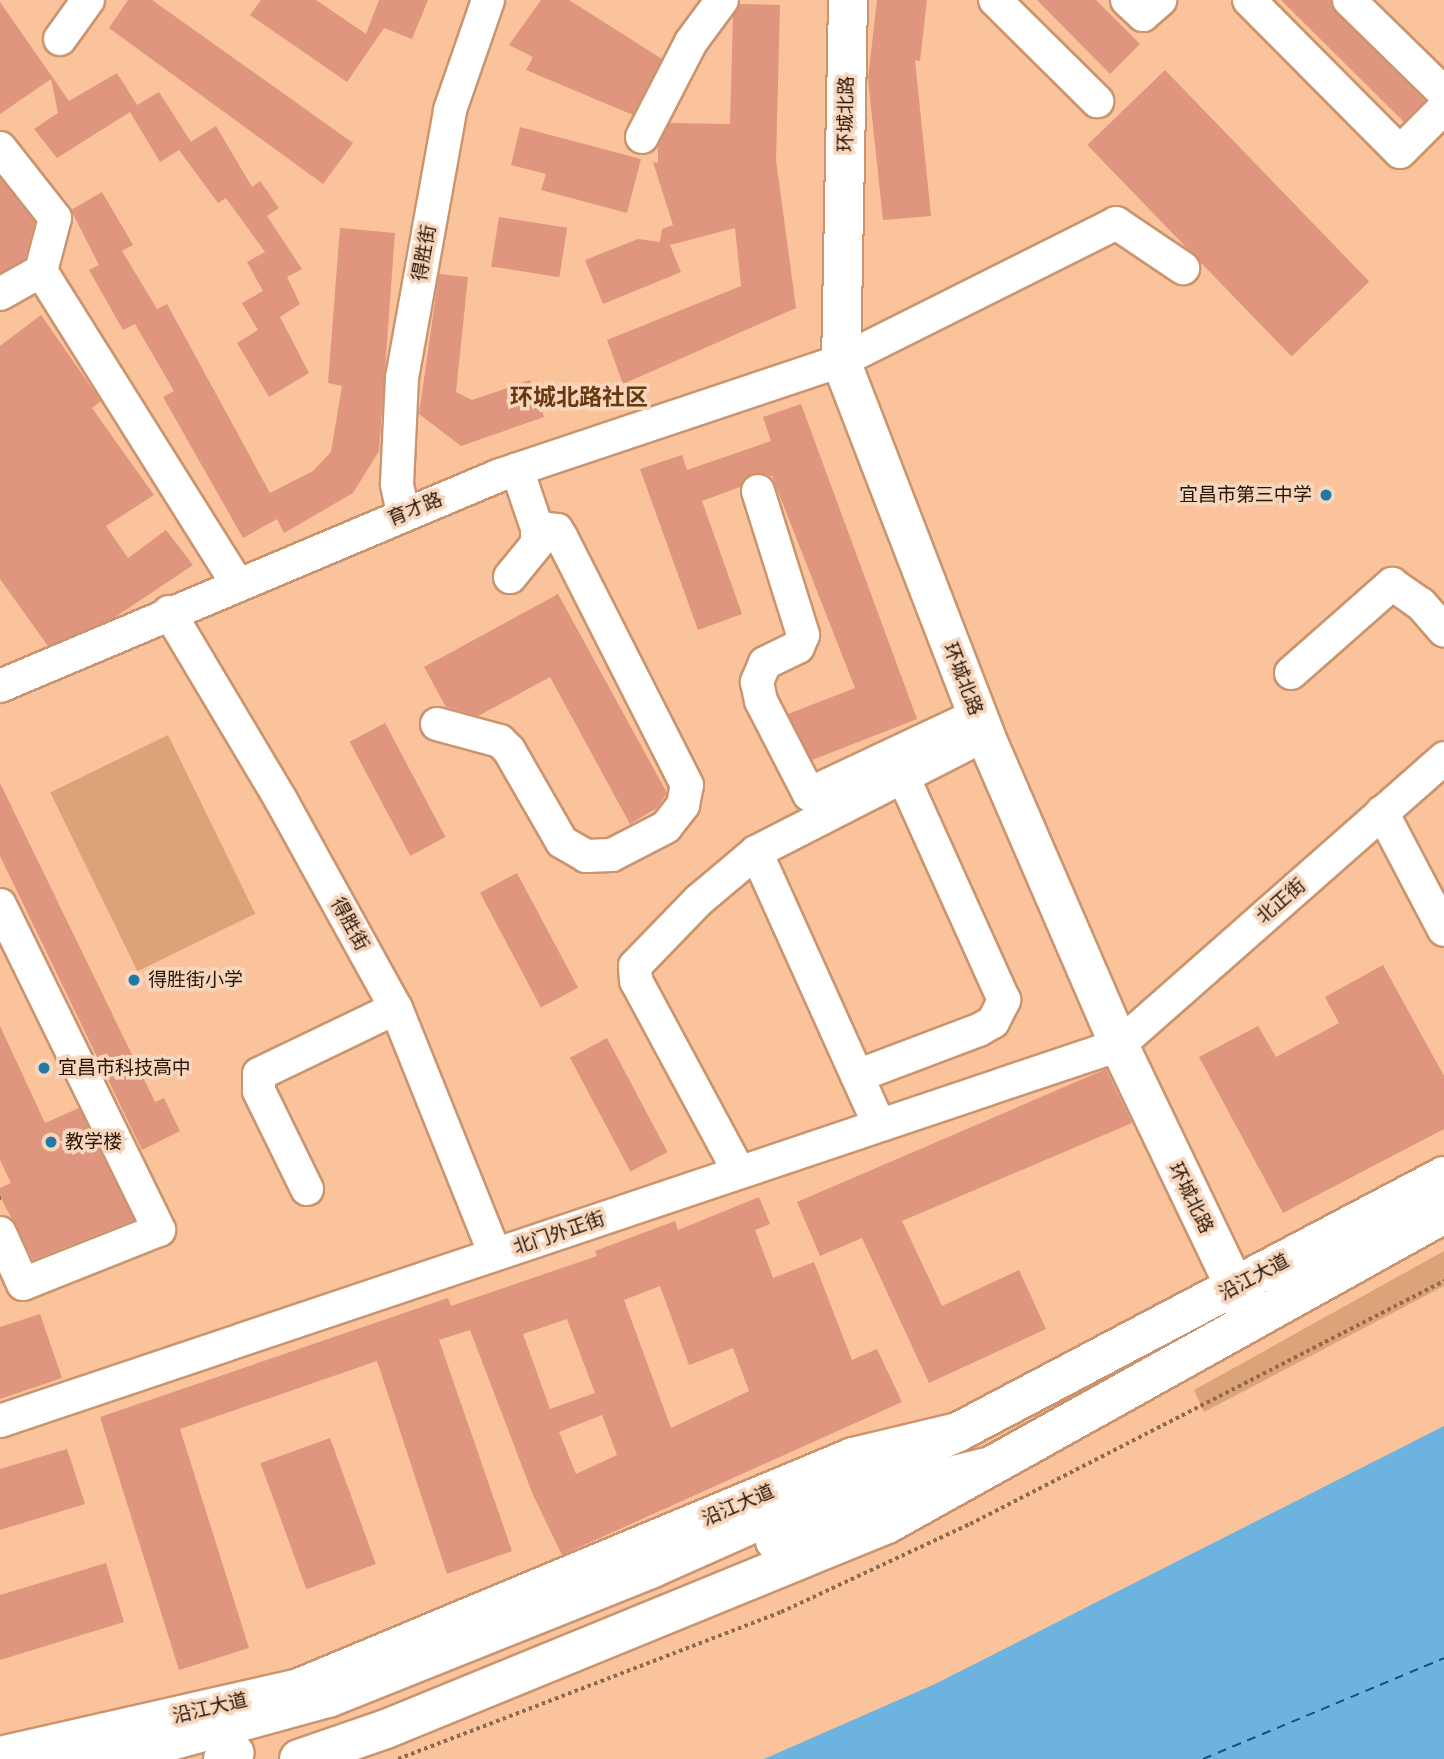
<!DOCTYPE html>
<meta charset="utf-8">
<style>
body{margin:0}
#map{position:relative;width:1444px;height:1759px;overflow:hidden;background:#fac39b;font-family:"Work Sans","Noto Sans SC",sans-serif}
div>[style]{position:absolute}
.green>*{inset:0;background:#dca378;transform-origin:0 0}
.water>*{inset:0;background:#6cb3e0}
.ferry>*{height:2px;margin-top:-1px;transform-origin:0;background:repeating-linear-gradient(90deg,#1a506f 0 9px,transparent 0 16px)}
.building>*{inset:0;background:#df957e;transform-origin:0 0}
.path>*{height:3.5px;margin-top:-1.75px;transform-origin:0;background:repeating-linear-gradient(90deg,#8e694e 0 3.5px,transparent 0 7px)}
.roads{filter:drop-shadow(2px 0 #ca956e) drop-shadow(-2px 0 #ca956e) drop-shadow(0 2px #ca956e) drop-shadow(0 -2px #ca956e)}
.minor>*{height:32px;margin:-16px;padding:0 16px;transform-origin:16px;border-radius:16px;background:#fff}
.major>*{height:38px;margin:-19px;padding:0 19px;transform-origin:19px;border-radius:19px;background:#fff}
.highway>*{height:38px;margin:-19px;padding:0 19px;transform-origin:19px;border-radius:19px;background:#fff}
.dots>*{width:19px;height:19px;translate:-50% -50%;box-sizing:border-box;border:4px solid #f7d6be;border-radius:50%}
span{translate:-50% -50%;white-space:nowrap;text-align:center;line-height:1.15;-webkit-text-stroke:7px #f7d6be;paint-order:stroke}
.street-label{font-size:19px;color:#271405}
.poi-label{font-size:19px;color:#271405}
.right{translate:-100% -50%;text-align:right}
.left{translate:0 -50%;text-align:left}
.quarter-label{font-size:23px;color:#673a12;font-weight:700}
</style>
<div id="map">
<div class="green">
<i style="left:168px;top:735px;width:199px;height:131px;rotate:64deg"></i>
<i style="clip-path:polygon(1444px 1251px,1444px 1286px,1204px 1412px,1194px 1390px)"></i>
</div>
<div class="water">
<i style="clip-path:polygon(1444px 1426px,1444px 1759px,764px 1759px,935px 1684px)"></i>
</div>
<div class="ferry">
<i style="left:1203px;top:1759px;width:261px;rotate:-22.7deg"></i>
</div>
<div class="building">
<i style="clip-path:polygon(128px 0,152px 0,353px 143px,323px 184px,109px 28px)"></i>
<i style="clip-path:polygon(261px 0,316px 0,366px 34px,379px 0,428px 0,412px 39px,384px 28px,347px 82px,250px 15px)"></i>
<i style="clip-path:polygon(541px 0,569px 0,662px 59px,633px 115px,526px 70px,533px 57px,509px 45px)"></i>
<i style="clip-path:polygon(877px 0,927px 0,920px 61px,915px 60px,931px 216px,883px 220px,868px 79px)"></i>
<i style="clip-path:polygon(1037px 0,1096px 0,1140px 44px,1110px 74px)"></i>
<i style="clip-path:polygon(1281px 0,1331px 0,1336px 13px,1425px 101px,1404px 122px)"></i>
<i style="clip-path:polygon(0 2px,69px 101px,117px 73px,137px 105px,159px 92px,191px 142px,184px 146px,216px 126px,252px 187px,260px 181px,279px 208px,267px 216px,302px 269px,287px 277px,300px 304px,280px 317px,309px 373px,269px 397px,237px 343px,258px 330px,242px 303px,263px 291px,247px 262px,265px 252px,226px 198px,218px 203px,179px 150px,160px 162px,130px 112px,57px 158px,34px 129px,58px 113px,51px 79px,0 114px)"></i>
<i style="clip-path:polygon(740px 4px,780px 5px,776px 160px,796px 308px,623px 384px,607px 340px,741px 286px,735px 228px,670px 245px,681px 272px,603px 304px,585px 260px,638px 239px,660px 242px,662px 229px,673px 225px,653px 162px,658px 163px,658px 146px,670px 123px,730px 124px,733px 16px)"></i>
<i style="left:1165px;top:70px;width:294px;height:108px;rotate:46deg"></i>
<i style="clip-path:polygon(520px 127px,641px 159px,627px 213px,541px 190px,546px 174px,511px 165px)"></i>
<i style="clip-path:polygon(0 178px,35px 222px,25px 259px,0 273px)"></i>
<i style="clip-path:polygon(102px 192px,133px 245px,122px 251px,157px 309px,167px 304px,270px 493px,313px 471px,331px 452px,342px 386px,328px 383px,340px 228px,395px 233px,379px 451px,353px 493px,284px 533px,277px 519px,243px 538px,163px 397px,174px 391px,135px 324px,123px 330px,89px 270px,99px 265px,71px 210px)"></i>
<i style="left:499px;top:217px;width:69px;height:50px;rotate:9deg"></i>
<i style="clip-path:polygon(439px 274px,468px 277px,456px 392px,472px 400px,530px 380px,544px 417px,461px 446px,419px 414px)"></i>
<i style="clip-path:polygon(41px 315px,101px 401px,92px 408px,154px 495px,106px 526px,128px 558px,166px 530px,193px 565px,112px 619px,48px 646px,0 579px,0 346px)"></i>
<i style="clip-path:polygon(801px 404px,917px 719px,812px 760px,788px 714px,855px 688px,772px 476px,752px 474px,740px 487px,702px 501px,742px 614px,698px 630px,640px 469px,682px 455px,687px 470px,771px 441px,763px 417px)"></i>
<i style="clip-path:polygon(558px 594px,667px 793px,657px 808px,630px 824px,550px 677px,478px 716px,446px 707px,424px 667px)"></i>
<i style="left:385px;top:723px;width:129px;height:40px;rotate:62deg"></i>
<i style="clip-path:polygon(0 783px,155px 1102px,164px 1098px,180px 1131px,142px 1150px,0 856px)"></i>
<i style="left:517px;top:873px;width:130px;height:42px;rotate:62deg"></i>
<i style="clip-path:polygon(1383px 965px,1444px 1076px,1444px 1129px,1283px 1213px,1199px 1057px,1258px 1026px,1276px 1057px,1339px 1023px,1325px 997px)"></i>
<i style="clip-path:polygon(0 1026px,45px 1123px,79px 1108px,134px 1220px,33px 1260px,0 1196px,0 1188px,11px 1183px,0 1160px)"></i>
<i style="left:607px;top:1038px;width:129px;height:42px;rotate:62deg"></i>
<i style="clip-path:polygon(1106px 1069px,1132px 1123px,902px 1221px,942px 1306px,1019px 1270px,1046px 1329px,929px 1383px,862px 1238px,820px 1256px,797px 1202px)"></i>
<i style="clip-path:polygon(evenodd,759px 1197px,770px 1224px,755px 1230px,773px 1278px,814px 1262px,852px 1360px,877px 1349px,902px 1402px,562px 1555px,533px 1495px,470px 1330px,439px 1340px,512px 1551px,447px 1574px,377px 1361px,180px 1429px,249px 1648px,179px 1670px,100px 1417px,448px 1298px,451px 1306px,597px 1256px,595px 1251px,675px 1221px,678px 1230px,759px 1197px,660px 1286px,689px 1365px,733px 1348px,749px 1391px,671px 1428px,624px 1300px,660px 1286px,759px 1197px,567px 1319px,595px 1393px,550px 1409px,523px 1334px,567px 1319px,759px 1197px,602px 1415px,617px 1455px,576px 1474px,559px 1432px,602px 1415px)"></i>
<i style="clip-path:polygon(40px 1314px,62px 1378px,0 1399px,0 1327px)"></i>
<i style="left:330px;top:1438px;width:134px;height:74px;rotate:70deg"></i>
<i style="clip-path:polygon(67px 1449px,85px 1504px,0 1530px,0 1469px)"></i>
<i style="clip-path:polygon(106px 1563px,124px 1622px,0 1660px,0 1595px)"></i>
</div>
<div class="path">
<i style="left:0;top:1198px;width:1px"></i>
<i style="left:398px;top:1759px;width:410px;rotate:-21deg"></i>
<i style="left:781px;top:1612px;width:208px;rotate:-25deg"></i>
<i style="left:970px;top:1524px;width:533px;rotate:-27.14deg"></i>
</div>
<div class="roads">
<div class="minor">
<i style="left:995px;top:0;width:144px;rotate:44.7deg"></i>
<i style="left:1127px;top:0;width:22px;rotate:43deg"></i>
<i style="left:1143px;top:15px;width:23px;rotate:-41deg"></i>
<i style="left:1249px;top:0;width:214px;rotate:45.2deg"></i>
<i style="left:1400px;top:152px;width:62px;rotate:-45deg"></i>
<i style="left:1349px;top:0;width:133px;rotate:44.4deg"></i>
<i style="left:60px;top:39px;width:48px;rotate:-54.3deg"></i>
<i style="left:642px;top:137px;width:107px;rotate:-62.7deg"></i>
<i style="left:691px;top:42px;width:52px;rotate:-53.6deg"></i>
<i style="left:0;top:148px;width:89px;rotate:51.8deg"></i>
<i style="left:55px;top:218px;width:55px;rotate:104.8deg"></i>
<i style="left:0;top:294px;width:47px;rotate:-29.3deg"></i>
<i style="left:41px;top:271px;width:368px;rotate:57.9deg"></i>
<i style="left:758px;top:491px;width:151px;rotate:72.6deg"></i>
<i style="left:803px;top:635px;width:13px;rotate:113deg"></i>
<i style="left:798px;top:647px;width:37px;rotate:154deg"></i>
<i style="left:765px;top:663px;width:21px;rotate:113deg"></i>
<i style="left:757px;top:682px;width:19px;rotate:78deg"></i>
<i style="left:761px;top:701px;width:105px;rotate:62.7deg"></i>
<i style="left:809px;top:794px;width:186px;rotate:-25.2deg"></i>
<i style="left:403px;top:513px;width:30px;rotate:-102deg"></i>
<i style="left:397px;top:484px;width:106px;rotate:-87.3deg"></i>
<i style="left:402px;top:378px;width:272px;rotate:-79.8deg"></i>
<i style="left:450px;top:110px;width:116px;rotate:-70.9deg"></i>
<i style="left:510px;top:577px;width:43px;rotate:-50.7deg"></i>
<i style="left:537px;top:544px;width:16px;rotate:-90deg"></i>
<i style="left:537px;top:528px;width:62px;rotate:-108.7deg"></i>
<i style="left:169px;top:612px;width:219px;rotate:59.2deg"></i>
<i style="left:281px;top:800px;width:238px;rotate:61.1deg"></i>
<i style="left:396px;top:1008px;width:265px;rotate:68.1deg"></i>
<i style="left:1291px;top:673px;width:135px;rotate:-41.4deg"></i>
<i style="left:1392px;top:584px;width:35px;rotate:35deg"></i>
<i style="left:1421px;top:604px;width:35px;rotate:49deg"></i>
<i style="left:0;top:686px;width:543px;rotate:-22.88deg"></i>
<i style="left:500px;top:475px;width:360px;rotate:-18.5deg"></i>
<i style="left:841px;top:361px;width:308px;rotate:-26.6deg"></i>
<i style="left:1116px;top:223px;width:81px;rotate:33.9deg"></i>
<i style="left:437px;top:724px;width:65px;rotate:15.1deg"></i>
<i style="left:500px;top:741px;width:13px;rotate:45deg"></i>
<i style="left:509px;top:750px;width:106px;rotate:60.1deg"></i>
<i style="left:562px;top:842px;width:28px;rotate:30deg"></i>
<i style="left:586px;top:856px;width:26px;rotate:-2deg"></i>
<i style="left:612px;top:855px;width:61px;rotate:-27.4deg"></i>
<i style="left:666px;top:827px;width:28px;rotate:-52deg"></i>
<i style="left:683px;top:805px;width:20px;rotate:-79deg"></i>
<i style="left:687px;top:785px;width:278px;rotate:-116.9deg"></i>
<i style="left:561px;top:537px;width:8px;rotate:-120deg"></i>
<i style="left:557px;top:530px;width:20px;rotate:-174deg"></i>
<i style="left:1382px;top:812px;width:133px;rotate:62.3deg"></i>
<i style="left:756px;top:852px;width:299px;rotate:65.7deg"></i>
<i style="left:0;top:905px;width:362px;rotate:63.9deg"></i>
<i style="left:159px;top:1230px;width:146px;rotate:158.3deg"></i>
<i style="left:23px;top:1284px;width:56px;rotate:-114.3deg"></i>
<i style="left:857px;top:1076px;width:130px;rotate:-20.7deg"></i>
<i style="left:979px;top:1030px;width:16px;rotate:-30deg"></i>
<i style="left:993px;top:1022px;width:25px;rotate:-63deg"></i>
<i style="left:1004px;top:1000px;width:243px;rotate:-114.3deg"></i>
<i style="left:739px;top:1172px;width:217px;rotate:-118.3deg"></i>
<i style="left:636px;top:981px;width:15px;rotate:-94deg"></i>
<i style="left:635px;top:966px;width:92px;rotate:-45.9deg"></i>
<i style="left:699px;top:900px;width:75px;rotate:-40.1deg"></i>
<i style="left:756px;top:852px;width:257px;rotate:-27.1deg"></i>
<i style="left:307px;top:1189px;width:109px;rotate:-116.1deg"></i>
<i style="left:259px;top:1091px;width:17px;rotate:-90deg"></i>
<i style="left:259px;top:1074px;width:152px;rotate:-25.7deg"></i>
<i style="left:0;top:1421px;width:1180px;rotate:-18.57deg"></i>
<i style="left:1119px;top:1045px;width:434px;rotate:-41.4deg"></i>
</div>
<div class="major">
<i style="left:848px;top:0;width:361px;rotate:91.1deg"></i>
<i style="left:841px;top:361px;width:401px;rotate:68.9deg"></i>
<i style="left:985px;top:735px;width:338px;rotate:66.6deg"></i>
<i style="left:1119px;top:1045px;width:304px;rotate:64.4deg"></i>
<i style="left:0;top:1756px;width:307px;rotate:-12.8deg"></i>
<i style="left:299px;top:1688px;width:600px;rotate:-22.63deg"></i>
<i style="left:853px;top:1457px;width:108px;rotate:-13.4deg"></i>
<i style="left:958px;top:1432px;width:549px;rotate:-27.78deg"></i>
<i style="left:299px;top:1759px;width:92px;rotate:-19deg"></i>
<i style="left:386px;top:1729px;width:541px;rotate:-22.25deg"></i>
<i style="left:887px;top:1524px;width:637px;rotate:-29.1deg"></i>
</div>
<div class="highway">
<i style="left:775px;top:1541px;width:162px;rotate:-21.3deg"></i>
<i style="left:926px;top:1482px;width:63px;rotate:-13.8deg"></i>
<i style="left:27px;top:1759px;width:109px;rotate:-12.8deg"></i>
<i style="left:105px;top:1759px;width:231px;rotate:-15.3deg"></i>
<i style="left:328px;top:1698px;width:350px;rotate:-21.8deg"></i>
<i style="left:653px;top:1568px;width:334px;rotate:-24deg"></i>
<i style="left:223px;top:1759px;width:13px;rotate:-27deg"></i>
</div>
</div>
<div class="dots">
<i style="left:1326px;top:495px;background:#2279a8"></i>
<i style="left:134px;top:980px;background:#2279a8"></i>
<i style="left:44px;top:1068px;background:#2279a8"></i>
<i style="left:51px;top:1142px;background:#2279a8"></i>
</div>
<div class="street-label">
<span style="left:846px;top:114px;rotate:-89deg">环城北路</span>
<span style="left:424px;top:253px;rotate:-80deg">得胜街</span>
<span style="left:415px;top:509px;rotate:-22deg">育才路</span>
<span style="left:963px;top:679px;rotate:69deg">环城北路</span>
<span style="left:1281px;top:901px;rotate:-41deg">北正街</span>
<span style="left:350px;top:924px;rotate:61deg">得胜街</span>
<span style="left:1191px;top:1198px;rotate:64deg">环城北路</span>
<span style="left:559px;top:1233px;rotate:-19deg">北门外正街</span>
<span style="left:1254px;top:1277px;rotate:-28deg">沿江大道</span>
<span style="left:738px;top:1505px;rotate:-23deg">沿江大道</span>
<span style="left:210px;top:1708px;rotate:-13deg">沿江大道</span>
</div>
<div class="poi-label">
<span class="right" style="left:1312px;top:495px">宜昌市第三中学</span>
<span class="left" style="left:148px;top:980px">得胜街小学</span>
<span class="left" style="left:58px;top:1068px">宜昌市科技高中</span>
<span class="left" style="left:65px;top:1142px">教学楼</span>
</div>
<div class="quarter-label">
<span style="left:579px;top:398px">环城北路社区</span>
</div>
</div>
